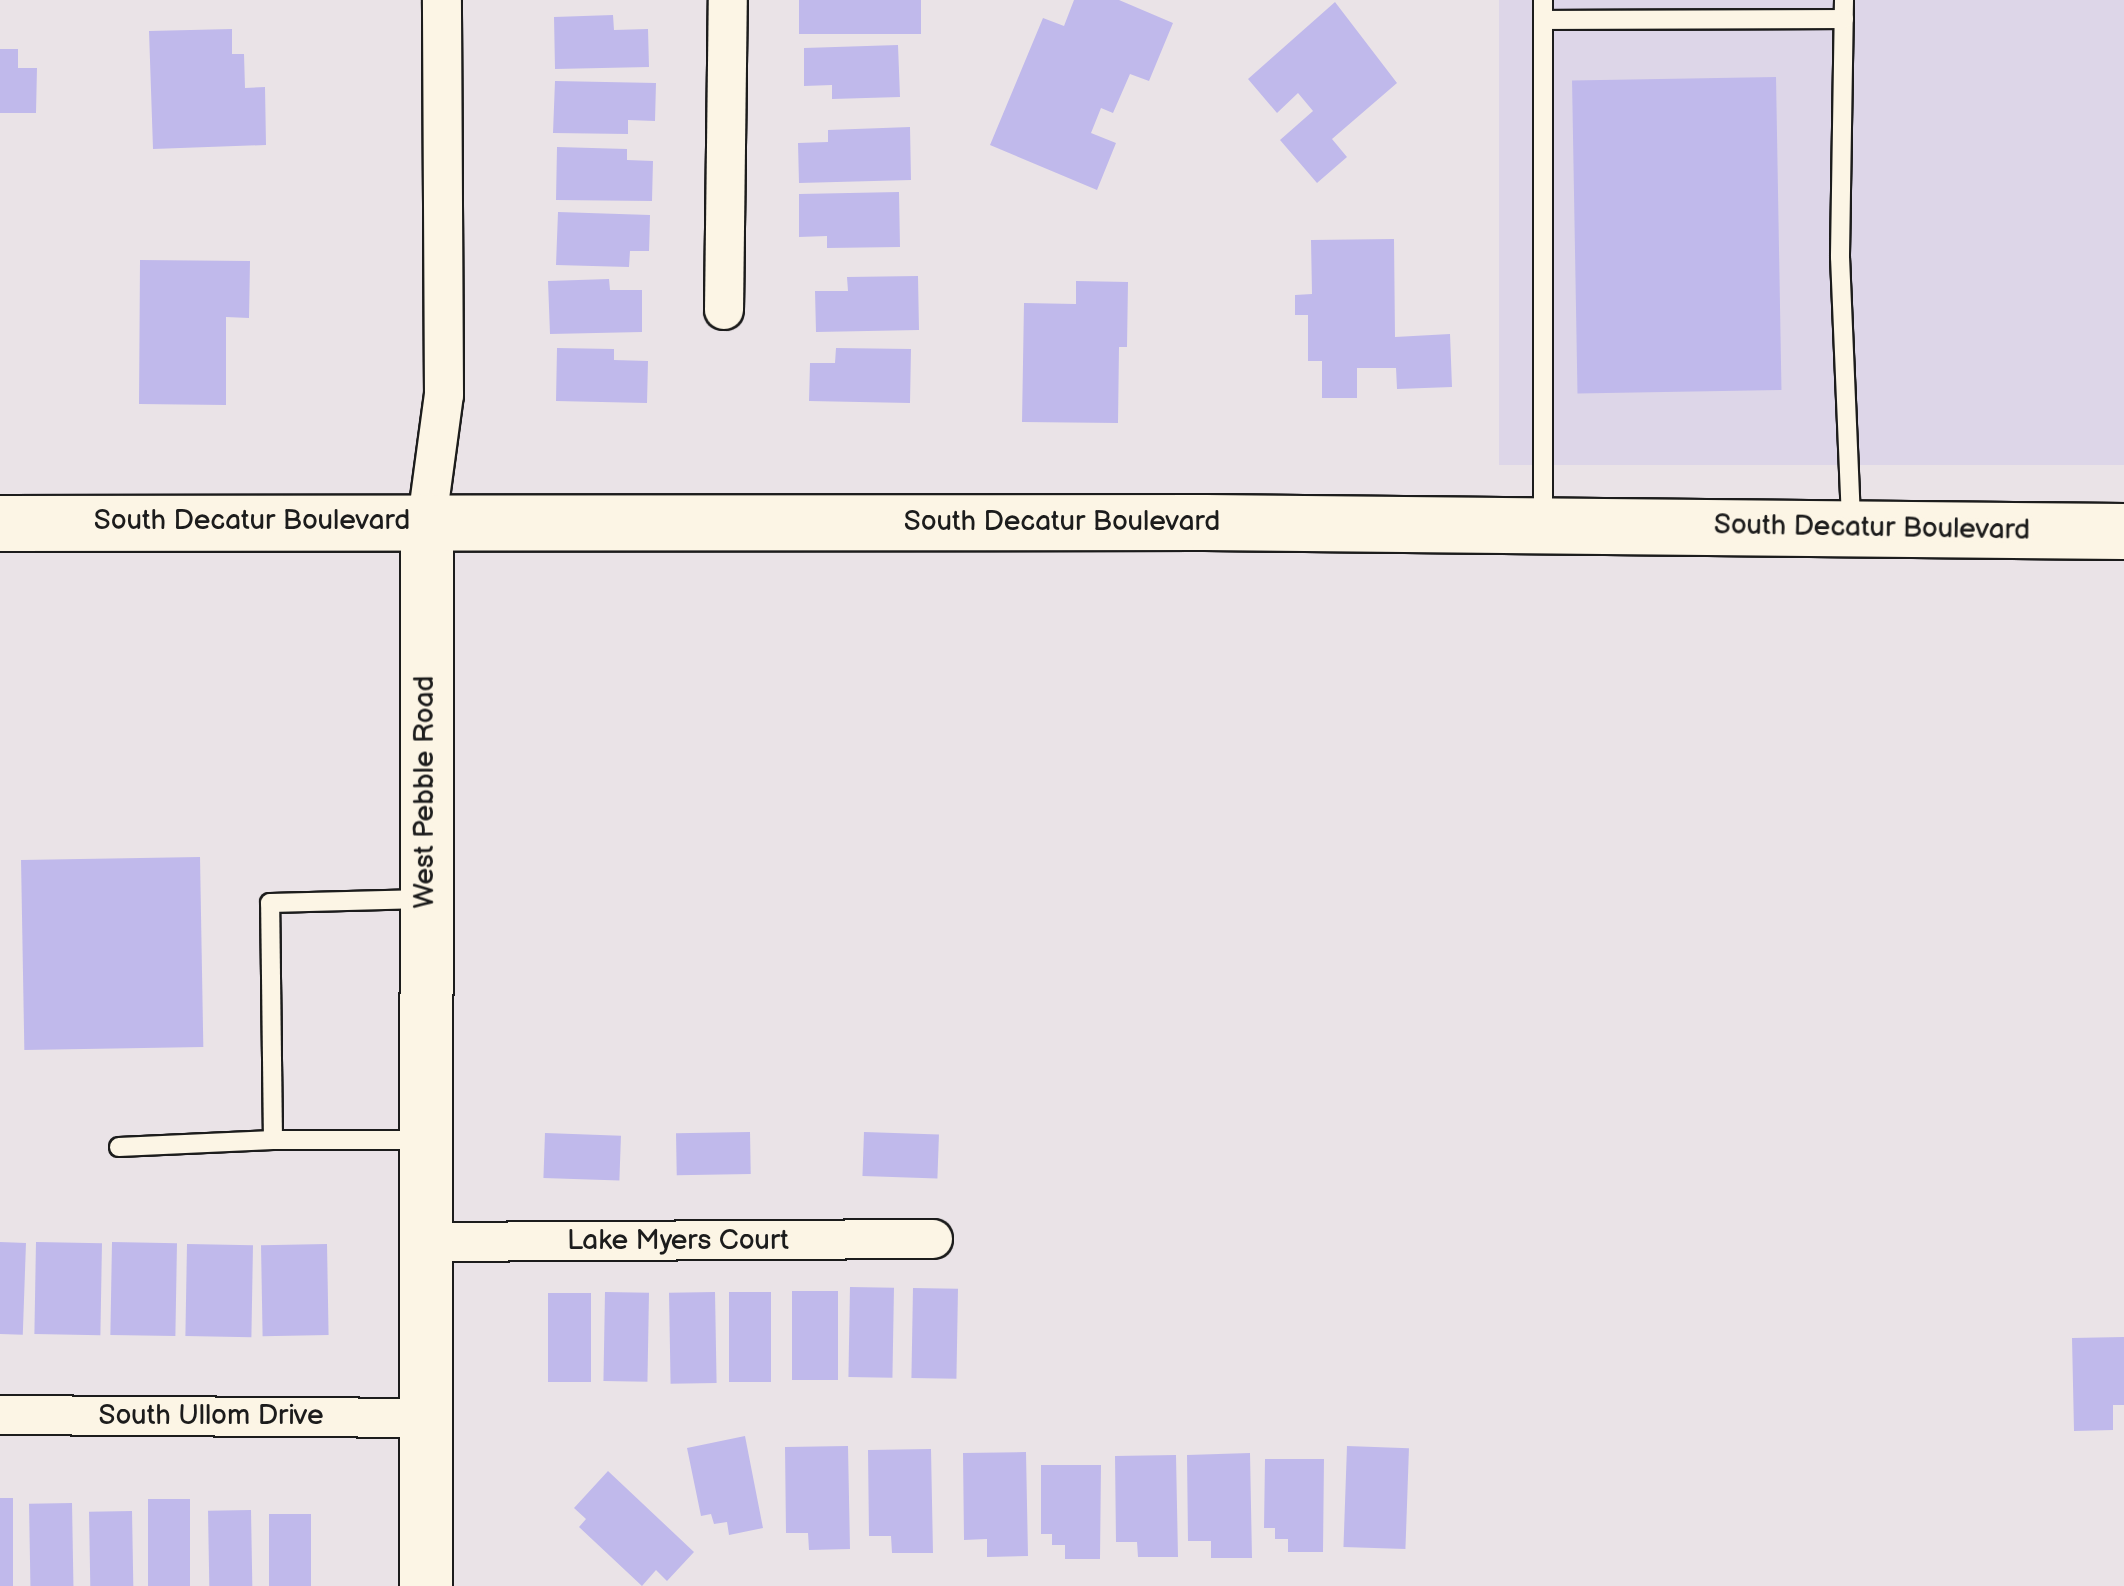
<!DOCTYPE html>
<style>
body{margin:0}
#map{position:relative;width:2124px;height:1586px;overflow:hidden;background:#eae3e7;font-family:"Balsamiq Sans",sans-serif}
div>[style]{position:absolute}
.built>*{inset:0;background:#ddd6e8;transform-origin:0 0}
.building>*{inset:0;background:#c0b9eb;transform-origin:0 0}
.roads{filter:drop-shadow(2px 0 #1c1c1c) drop-shadow(-2px 0 #1c1c1c) drop-shadow(0 2px #1c1c1c) drop-shadow(0 -2px #1c1c1c)}
.lane>*{height:18px;margin:-9px;padding:0 9px;transform-origin:9px;border-radius:9px;background:#fcf5e5}
.street>*{height:38px;margin:-19px;padding:0 19px;transform-origin:19px;border-radius:19px;background:#fcf5e5}
.secondary>*{height:52px;margin:-26px;padding:0 26px;transform-origin:26px;border-radius:26px;background:#fcf5e5}
.primary>*{height:55px;margin:-27.5px;padding:0 27.5px;transform-origin:27.5px;border-radius:27.5px;background:#fcf5e5}
span{translate:-50% -50%;white-space:nowrap;text-align:center;line-height:1.15;-webkit-text-stroke:8px #fcf5e5;paint-order:stroke}
.street-label{font-size:28px;color:#1c1c1c}
</style>
<div id="map">
<div class="built">
<i style="left:1499px;top:0;width:625px;height:465px"></i>
</div>
<div class="building">
<i style="left:799px;top:0;width:122px;height:34px"></i>
<i style="clip-path:polygon(1074px 0,1119px 0,1173px 23px,1149px 81px,1130px 74px,1113px 113px,1101px 108px,1091px 133px,1116px 143px,1097px 190px,990px 145px,1043px 18px,1064px 26px)"></i>
<i style="clip-path:polygon(1335px 2px,1397px 83px,1332px 139px,1347px 157px,1317px 183px,1280px 140px,1313px 111px,1298px 93px,1277px 113px,1248px 79px)"></i>
<i style="clip-path:polygon(613px 15px,614px 30px,648px 29px,649px 67px,555px 69px,554px 17px)"></i>
<i style="clip-path:polygon(232px 29px,232px 54px,244px 54px,245px 88px,265px 87px,266px 145px,153px 149px,149px 31px)"></i>
<i style="clip-path:polygon(898px 45px,900px 97px,832px 99px,832px 85px,804px 86px,804px 48px)"></i>
<i style="clip-path:polygon(0 49px,18px 49px,18px 68px,37px 68px,36px 113px,0 113px)"></i>
<i style="left:1776px;top:77px;width:313px;height:204px;rotate:89deg"></i>
<i style="clip-path:polygon(555px 81px,656px 83px,655px 121px,628px 120px,628px 134px,553px 133px)"></i>
<i style="clip-path:polygon(910px 127px,911px 180px,799px 183px,798px 143px,828px 142px,828px 130px)"></i>
<i style="clip-path:polygon(557px 147px,627px 149px,627px 160px,653px 161px,652px 201px,556px 200px)"></i>
<i style="clip-path:polygon(899px 192px,900px 247px,827px 248px,827px 236px,799px 237px,799px 194px)"></i>
<i style="clip-path:polygon(558px 212px,650px 215px,649px 251px,630px 251px,629px 267px,556px 265px)"></i>
<i style="clip-path:polygon(1394px 239px,1395px 337px,1450px 334px,1452px 387px,1397px 389px,1396px 368px,1357px 368px,1357px 398px,1322px 398px,1322px 361px,1308px 361px,1308px 315px,1295px 315px,1295px 295px,1312px 294px,1311px 240px)"></i>
<i style="clip-path:polygon(140px 260px,250px 261px,249px 318px,226px 317px,226px 405px,139px 404px)"></i>
<i style="clip-path:polygon(918px 276px,919px 330px,816px 332px,815px 291px,848px 291px,847px 277px)"></i>
<i style="clip-path:polygon(609px 279px,610px 290px,642px 290px,642px 332px,550px 334px,548px 281px)"></i>
<i style="clip-path:polygon(1076px 281px,1128px 282px,1127px 347px,1119px 347px,1118px 423px,1022px 422px,1024px 303px,1076px 304px)"></i>
<i style="clip-path:polygon(557px 348px,614px 349px,614px 360px,648px 361px,647px 403px,556px 401px)"></i>
<i style="clip-path:polygon(836px 348px,911px 349px,910px 403px,809px 401px,810px 363px,835px 363px)"></i>
<i style="left:200px;top:857px;width:190px;height:179px;rotate:89deg"></i>
<i style="left:750px;top:1132px;width:42px;height:74px;rotate:89deg"></i>
<i style="left:864px;top:1132px;width:75px;height:44px;rotate:2deg"></i>
<i style="left:545px;top:1133px;width:76px;height:45px;rotate:2deg"></i>
<i style="left:0;top:1242px;width:26px;height:92px;rotate:2deg"></i>
<i style="left:36px;top:1242px;width:66px;height:92px;rotate:1deg"></i>
<i style="left:112px;top:1242px;width:65px;height:93px;rotate:1deg"></i>
<i style="left:187px;top:1244px;width:66px;height:92px;rotate:1deg"></i>
<i style="left:327px;top:1244px;width:91px;height:66px;rotate:89deg"></i>
<i style="left:850px;top:1287px;width:44px;height:90px;rotate:1deg"></i>
<i style="left:913px;top:1288px;width:45px;height:90px;rotate:1deg"></i>
<i style="left:792px;top:1291px;width:46px;height:89px"></i>
<i style="left:605px;top:1292px;width:44px;height:89px;rotate:1deg"></i>
<i style="left:715px;top:1292px;width:91px;height:46px;rotate:89deg"></i>
<i style="left:729px;top:1292px;width:42px;height:90px"></i>
<i style="left:548px;top:1293px;width:43px;height:89px"></i>
<i style="clip-path:polygon(2124px 1337px,2124px 1405px,2113px 1405px,2113px 1430px,2074px 1431px,2072px 1338px)"></i>
<i style="clip-path:polygon(745px 1436px,763px 1528px,729px 1535px,727px 1522px,714px 1524px,711px 1514px,701px 1516px,687px 1448px)"></i>
<i style="clip-path:polygon(848px 1446px,850px 1549px,809px 1550px,808px 1533px,786px 1533px,785px 1447px)"></i>
<i style="left:1347px;top:1446px;width:62px;height:101px;rotate:2deg"></i>
<i style="clip-path:polygon(931px 1449px,933px 1553px,892px 1553px,891px 1536px,869px 1536px,868px 1450px)"></i>
<i style="clip-path:polygon(1026px 1452px,1028px 1556px,987px 1557px,987px 1539px,964px 1540px,963px 1453px)"></i>
<i style="clip-path:polygon(1250px 1453px,1252px 1558px,1211px 1558px,1211px 1541px,1188px 1541px,1187px 1455px)"></i>
<i style="clip-path:polygon(1176px 1455px,1178px 1557px,1138px 1557px,1137px 1542px,1116px 1542px,1115px 1456px)"></i>
<i style="clip-path:polygon(1265px 1459px,1324px 1459px,1323px 1552px,1288px 1552px,1288px 1539px,1275px 1539px,1275px 1528px,1264px 1528px)"></i>
<i style="clip-path:polygon(1041px 1465px,1101px 1465px,1100px 1559px,1065px 1559px,1065px 1545px,1052px 1545px,1052px 1534px,1041px 1534px)"></i>
<i style="clip-path:polygon(608px 1471px,694px 1552px,667px 1581px,656px 1570px,642px 1586px,579px 1527px,586px 1519px,574px 1508px)"></i>
<i style="left:0;top:1498px;width:13px;height:88px"></i>
<i style="left:148px;top:1499px;width:42px;height:87px"></i>
<i style="left:72px;top:1503px;width:83px;height:43px;rotate:89deg"></i>
<i style="left:251px;top:1510px;width:76px;height:43px;rotate:89deg"></i>
<i style="left:132px;top:1511px;width:75px;height:43px;rotate:89deg"></i>
<i style="left:269px;top:1514px;width:42px;height:72px"></i>
</div>
<div class="roads">
<div class="lane">
<i style="left:1844px;top:0;width:257px;rotate:90.9deg"></i>
<i style="left:1840px;top:257px;width:267px;rotate:87.6deg"></i>
<i style="left:1543px;top:20px;width:301px;rotate:-0.2deg"></i>
<i style="left:1543px;top:520px;width:520px;rotate:-90deg"></i>
<i style="left:273px;top:1140px;width:149px"></i>
<i style="left:119px;top:1147px;width:154px;rotate:-2.6deg"></i>
<i style="left:273px;top:1140px;width:237px;rotate:-90.7deg"></i>
<i style="left:270px;top:903px;width:154px;rotate:-1.5deg"></i>
</div>
<div class="street">
<i style="left:724px;top:310px;width:310px;rotate:-89.3deg"></i>
<i style="left:427px;top:520px;width:126px;rotate:-82.3deg"></i>
<i style="left:444px;top:395px;width:395px;rotate:-90.3deg"></i>
<i style="left:424px;top:1242px;width:509px;rotate:-0.34deg"></i>
<i style="left:0;top:1415px;width:422px;rotate:0.4deg"></i>
</div>
<div class="secondary">
<i style="left:426px;top:1586px;width:1066px;rotate:-89.95deg"></i>
</div>
<div class="primary">
<i style="left:0;top:523px;width:1204px;rotate:-0.05deg"></i>
<i style="left:1204px;top:522px;width:920px;rotate:0.56deg"></i>
</div>
</div>
<div class="street-label">
<span style="left:252px;top:521px">South Decatur Boulevard</span>
<span style="left:1062px;top:522px">South Decatur Boulevard</span>
<span style="left:1872px;top:528px;rotate:1deg">South Decatur Boulevard</span>
<span style="left:425px;top:792px;rotate:-90deg">West Pebble Road</span>
<span style="left:678px;top:1241px">Lake Myers Court</span>
<span style="left:211px;top:1416px">South Ullom Drive</span>
</div>
</div>
